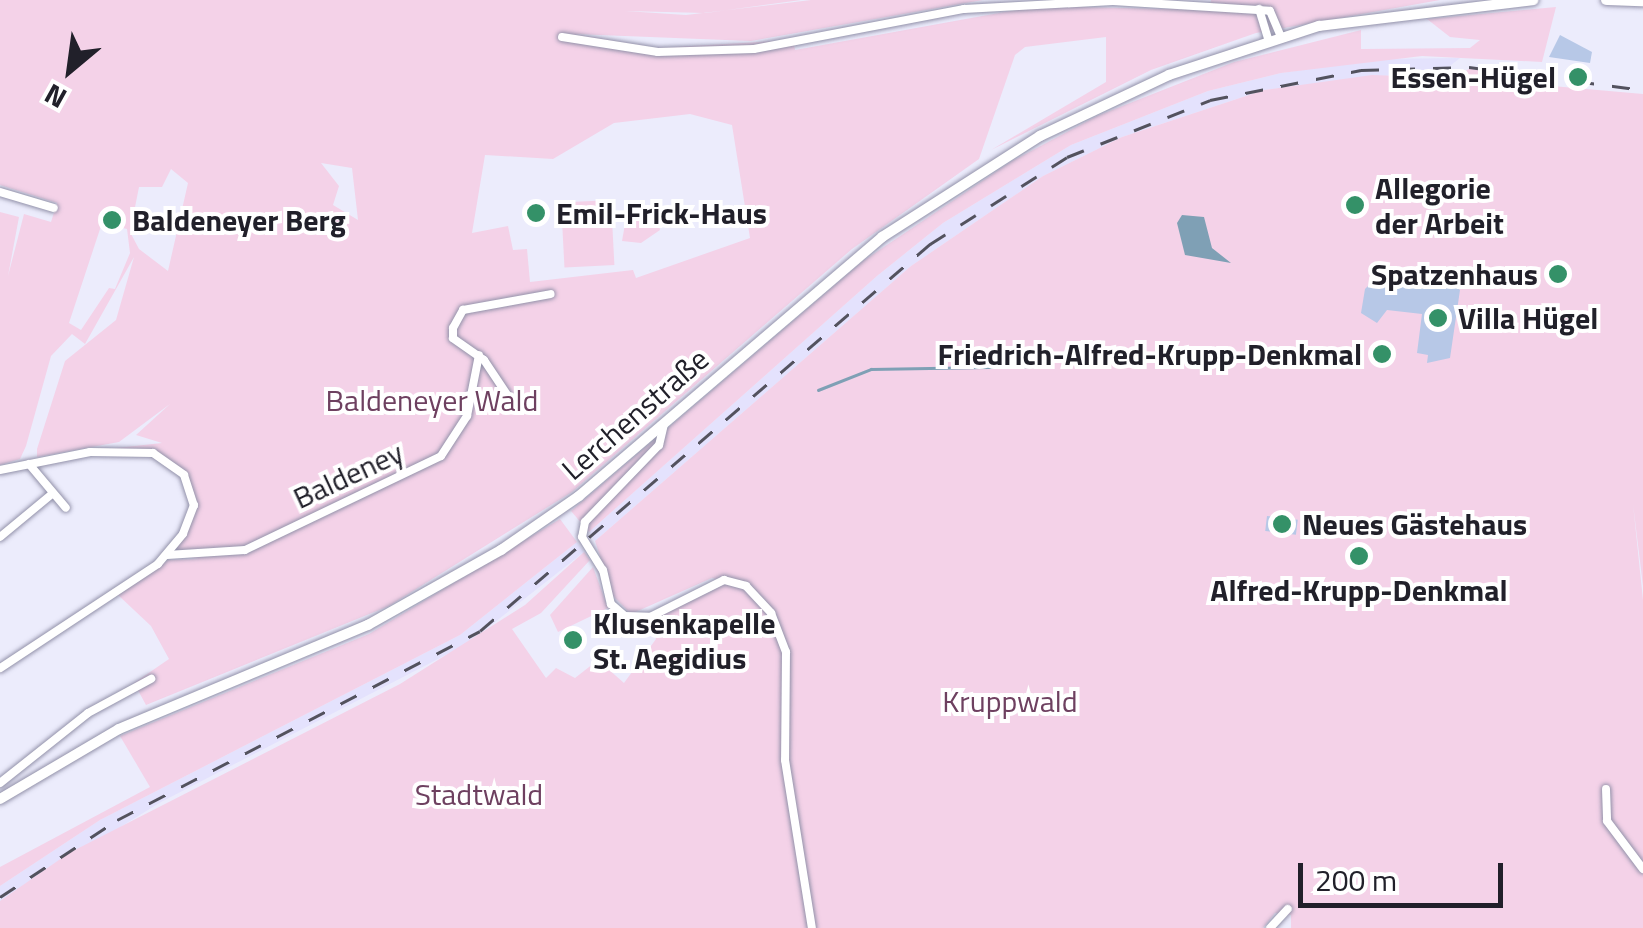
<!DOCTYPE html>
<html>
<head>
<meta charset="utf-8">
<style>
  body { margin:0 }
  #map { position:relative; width:1643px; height:928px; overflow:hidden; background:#ececfc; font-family:"Titillium Web",sans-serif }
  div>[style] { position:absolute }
  .built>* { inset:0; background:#e4e2fd }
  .green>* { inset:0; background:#f4d2e8; transform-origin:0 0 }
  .water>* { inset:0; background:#7fa0b5 }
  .stream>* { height:2.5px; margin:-1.25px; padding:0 1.25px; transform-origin:1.25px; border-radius:1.25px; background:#7fa0b5 }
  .building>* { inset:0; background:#b7c8e7; transform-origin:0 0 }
  .roads { filter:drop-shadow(0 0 2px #9291a9) drop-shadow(0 0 2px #9291a9) }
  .street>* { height:8px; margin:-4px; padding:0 4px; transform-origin:4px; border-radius:4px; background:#fff }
  .secondary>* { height:10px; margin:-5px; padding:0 5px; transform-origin:5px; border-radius:5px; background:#fff }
  .rail>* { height:2.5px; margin-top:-1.25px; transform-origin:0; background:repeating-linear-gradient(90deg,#53525e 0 18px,transparent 0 36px) }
  .dots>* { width:28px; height:28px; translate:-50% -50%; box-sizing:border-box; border:5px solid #fff; border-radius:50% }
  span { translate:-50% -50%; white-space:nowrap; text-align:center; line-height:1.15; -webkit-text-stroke:8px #fff; paint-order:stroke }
  .poi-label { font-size:30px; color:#21202a; font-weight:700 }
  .right { translate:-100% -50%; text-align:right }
  .left { translate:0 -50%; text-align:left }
  .park-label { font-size:30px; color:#6e4060 }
  .street-label { font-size:30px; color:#21202a }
  .north { position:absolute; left:20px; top:20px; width:100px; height:100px; -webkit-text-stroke:8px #fff; paint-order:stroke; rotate:209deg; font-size:28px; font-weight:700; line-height:40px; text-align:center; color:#21202a }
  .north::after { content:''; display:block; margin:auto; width:35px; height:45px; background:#21202a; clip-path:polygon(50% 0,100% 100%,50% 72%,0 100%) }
  .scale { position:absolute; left:1298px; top:863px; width:205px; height:45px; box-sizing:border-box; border:5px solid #21202a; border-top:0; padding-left:12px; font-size:30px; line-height:35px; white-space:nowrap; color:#21202a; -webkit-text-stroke:8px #fff; paint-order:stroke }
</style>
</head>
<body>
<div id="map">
  <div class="built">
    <i style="clip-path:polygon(1460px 58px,1446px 69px,1264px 90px,1122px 137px,1043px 176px,911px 266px,595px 541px,589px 532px,877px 276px,943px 223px,1071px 145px,1208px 91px,1281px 73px,1375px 59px)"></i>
    <i style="clip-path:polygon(577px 542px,584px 552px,467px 644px,161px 802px,0 901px,0 886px,100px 820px,460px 635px)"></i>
  </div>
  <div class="green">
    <i style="clip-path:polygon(evenodd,0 0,801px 0,706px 13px,625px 11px,686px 15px,811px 0,983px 0,751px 41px,574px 34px,657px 48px,793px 40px,795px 50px,1037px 6px,1210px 10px,1211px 0,1440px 0,1256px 33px,1151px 70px,991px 150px,1106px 82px,1106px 37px,1025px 47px,1015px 55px,979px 159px,852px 249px,572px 492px,389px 606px,146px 705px,134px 683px,169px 659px,151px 626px,117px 594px,168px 560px,199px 559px,169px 555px,193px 519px,186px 476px,155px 452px,98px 450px,162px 443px,136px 435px,170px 404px,119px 442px,37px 457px,37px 449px,65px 361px,116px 320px,134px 257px,85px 344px,72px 334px,51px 356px,26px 446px,20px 459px,0 465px,0 212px,19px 217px,8px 276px,24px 214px,51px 222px,57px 203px,0 185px,0 0,690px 114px,732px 125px,750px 238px,636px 278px,633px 270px,530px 282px,527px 249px,513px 250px,508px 226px,472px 233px,485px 155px,553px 159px,614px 123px,690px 114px,0 0,321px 163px,352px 168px,358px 220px,333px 205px,339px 186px,321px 163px,0 0,171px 169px,188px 183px,168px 271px,139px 249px,130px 232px,139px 187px,162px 187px,171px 169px,0 0,102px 223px,127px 229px,130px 253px,115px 289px,109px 288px,81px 330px,69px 323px,102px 223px)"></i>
    <i style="clip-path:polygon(1556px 7px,1542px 62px,1422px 56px,1281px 73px,1208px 91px,1071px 145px,943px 223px,877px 276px,589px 532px,571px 511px,863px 261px,1012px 161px,1097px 116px,1234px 62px,1361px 30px,1361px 49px,1470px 48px,1480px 40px,1450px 37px,1427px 19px)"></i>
    <i style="clip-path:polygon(1469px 69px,1497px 71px,1496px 81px,1643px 94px,1643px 586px,1633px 504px,1643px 600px,1643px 928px,1291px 928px,1291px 915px,1275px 913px,1263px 928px,0 928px,0 901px,69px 853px,400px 684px,525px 605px,584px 552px,590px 560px,541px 613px,512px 629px,546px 678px,556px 668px,575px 678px,598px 660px,624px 683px,656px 639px,649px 621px,728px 582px,749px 591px,770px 616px,784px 653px,786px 760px,788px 650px,765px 600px,753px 589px,712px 578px,631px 614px,613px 596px,595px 541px,911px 266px,1043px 176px,1122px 137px,1264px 90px,1372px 75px,1454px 78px)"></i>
    <i style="left:611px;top:200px;width:65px;height:50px;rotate:87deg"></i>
    <i style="clip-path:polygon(655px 207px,660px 230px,641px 243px,622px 241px,627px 213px)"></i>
    <i style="clip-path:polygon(560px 519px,577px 542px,460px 635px,100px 820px,0 886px,0 867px,150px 787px,120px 736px,369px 634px)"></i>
    <i style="clip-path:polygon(593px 567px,608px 608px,558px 632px,550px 615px)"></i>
  </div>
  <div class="water">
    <i style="clip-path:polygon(1182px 215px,1204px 217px,1212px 248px,1231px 263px,1185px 255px,1177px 223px)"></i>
  </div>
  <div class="stream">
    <i style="left:818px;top:390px;width:57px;rotate:-21.6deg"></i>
    <i style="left:871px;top:369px;width:169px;rotate:-1deg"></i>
  </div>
  <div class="building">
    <i style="clip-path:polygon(1560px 35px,1592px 52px,1590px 63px,1549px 57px)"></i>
    <i style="clip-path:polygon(1381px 273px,1427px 287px,1445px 278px,1460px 290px,1450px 358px,1427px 363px,1428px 355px,1417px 353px,1422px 314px,1387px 310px,1377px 323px,1361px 313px,1365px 289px)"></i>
    <i style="left:1267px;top:516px;width:31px;height:15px;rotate:7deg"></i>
  </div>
  <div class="roads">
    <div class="street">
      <i style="left:1259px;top:9px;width:34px;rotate:73deg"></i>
      <i style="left:562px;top:37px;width:97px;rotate:8.9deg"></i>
      <i style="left:658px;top:52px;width:96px;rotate:-1.8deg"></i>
      <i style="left:754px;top:49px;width:214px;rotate:-10.8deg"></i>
      <i style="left:964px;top:9px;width:149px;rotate:-3.1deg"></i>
      <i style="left:1113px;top:1px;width:157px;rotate:3.6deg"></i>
      <i style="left:1270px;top:11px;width:28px;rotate:67deg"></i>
      <i style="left:0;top:192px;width:56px;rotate:16.5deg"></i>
      <i style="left:510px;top:399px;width:47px;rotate:-123.7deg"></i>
      <i style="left:484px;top:360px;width:38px;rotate:-145deg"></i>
      <i style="left:453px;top:338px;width:10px;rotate:-90deg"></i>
      <i style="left:453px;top:328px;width:21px;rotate:-61deg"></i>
      <i style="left:463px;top:310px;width:89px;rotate:-10.3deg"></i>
      <i style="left:664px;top:424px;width:22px;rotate:103deg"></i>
      <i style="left:659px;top:445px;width:107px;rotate:133.9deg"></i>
      <i style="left:585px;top:522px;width:15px;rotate:101deg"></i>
      <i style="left:582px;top:537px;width:39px;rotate:58deg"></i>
      <i style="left:603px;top:570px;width:35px;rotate:77deg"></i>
      <i style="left:611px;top:604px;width:18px;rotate:41deg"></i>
      <i style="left:625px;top:616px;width:25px;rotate:2deg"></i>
      <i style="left:650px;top:617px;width:83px;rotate:-26.6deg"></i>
      <i style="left:724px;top:580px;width:23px;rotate:15deg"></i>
      <i style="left:746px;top:586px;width:37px;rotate:47deg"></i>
      <i style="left:771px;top:613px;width:42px;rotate:69deg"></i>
      <i style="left:786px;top:652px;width:108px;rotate:90.5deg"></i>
      <i style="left:785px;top:760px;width:170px;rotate:80.9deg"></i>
      <i style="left:29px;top:464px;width:57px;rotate:49.9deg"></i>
      <i style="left:0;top:470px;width:92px;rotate:-11.3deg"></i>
      <i style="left:90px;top:452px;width:63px;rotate:0.9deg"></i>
      <i style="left:153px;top:453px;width:38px;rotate:35deg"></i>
      <i style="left:184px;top:475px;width:32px;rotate:72deg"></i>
      <i style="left:194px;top:505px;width:31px;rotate:111deg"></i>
      <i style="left:183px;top:534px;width:39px;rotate:130deg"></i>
      <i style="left:158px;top:564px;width:189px;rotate:146.6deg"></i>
      <i style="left:0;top:537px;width:67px;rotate:-39.6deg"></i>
      <i style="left:167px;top:555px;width:78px;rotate:-3.7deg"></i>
      <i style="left:245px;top:550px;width:217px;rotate:-25.6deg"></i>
      <i style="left:441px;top:456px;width:48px;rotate:-57deg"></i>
      <i style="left:467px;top:416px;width:62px;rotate:-78.9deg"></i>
      <i style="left:0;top:783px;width:112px;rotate:-38.5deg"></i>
      <i style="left:88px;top:713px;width:72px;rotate:-28.4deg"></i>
      <i style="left:1606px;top:789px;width:32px;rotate:88deg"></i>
      <i style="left:1607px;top:821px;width:60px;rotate:53.1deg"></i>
      <i style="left:1270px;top:928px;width:26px;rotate:-47deg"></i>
    </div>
    <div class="secondary">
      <i style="left:1606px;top:0;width:37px;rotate:2deg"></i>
      <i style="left:0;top:799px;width:138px;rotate:-30.5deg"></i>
      <i style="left:119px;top:729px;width:270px;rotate:-22.7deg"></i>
      <i style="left:368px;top:625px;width:153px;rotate:-29.4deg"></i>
      <i style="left:501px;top:550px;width:95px;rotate:-34.7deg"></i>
      <i style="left:579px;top:496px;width:399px;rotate:-40.5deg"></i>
      <i style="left:882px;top:237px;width:188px;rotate:-32.6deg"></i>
      <i style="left:1040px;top:136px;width:143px;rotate:-25.3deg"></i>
      <i style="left:1169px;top:75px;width:158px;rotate:-18.1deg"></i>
      <i style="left:1319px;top:26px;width:216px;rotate:-6.9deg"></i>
    </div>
  </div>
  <div class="rail">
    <i style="left:0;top:897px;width:140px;rotate:-33.3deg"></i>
    <i style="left:117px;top:820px;width:409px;rotate:-27.5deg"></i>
    <i style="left:480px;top:631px;width:594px;rotate:-40.7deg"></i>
    <i style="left:930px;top:244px;width:162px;rotate:-32.4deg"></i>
    <i style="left:1067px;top:157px;width:154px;rotate:-21.7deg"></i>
    <i style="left:1210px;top:100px;width:154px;rotate:-11.2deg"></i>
    <i style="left:1361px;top:70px;width:108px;rotate:-1.6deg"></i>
    <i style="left:1469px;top:67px;width:176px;rotate:7.5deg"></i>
  </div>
  <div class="dots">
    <i style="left:1578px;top:77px;background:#349168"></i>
    <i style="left:1355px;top:205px;background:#349168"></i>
    <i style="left:536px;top:213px;background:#349168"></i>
    <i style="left:112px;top:220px;background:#349168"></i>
    <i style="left:1558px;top:274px;background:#349168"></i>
    <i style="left:1438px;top:318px;background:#349168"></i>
    <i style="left:1382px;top:354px;background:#349168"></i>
    <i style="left:1282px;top:524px;background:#349168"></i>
    <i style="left:1359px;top:556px;background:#349168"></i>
    <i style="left:573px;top:640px;background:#349168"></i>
  </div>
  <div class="poi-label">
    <span class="right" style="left:1556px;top:77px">Essen-Hügel</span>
    <span class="left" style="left:1375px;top:205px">Allegorie<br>der Arbeit</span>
    <span class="left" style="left:556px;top:213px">Emil-Frick-Haus</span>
    <span class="left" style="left:132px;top:220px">Baldeneyer Berg</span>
    <span class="right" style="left:1538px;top:274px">Spatzenhaus</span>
    <span class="left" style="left:1458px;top:318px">Villa Hügel</span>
    <span class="right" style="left:1362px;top:354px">Friedrich-Alfred-Krupp-Denkmal</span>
    <span class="left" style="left:1302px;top:524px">Neues Gästehaus</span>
    <span style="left:1359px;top:590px">Alfred-Krupp-Denkmal</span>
    <span class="left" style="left:593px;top:640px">Klusenkapelle<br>St. Aegidius</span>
  </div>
  <div class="park-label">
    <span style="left:432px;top:400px">Baldeneyer Wald</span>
    <span style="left:1010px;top:701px">Kruppwald</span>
    <span style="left:479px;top:794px">Stadtwald</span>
  </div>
  <div class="street-label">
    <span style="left:635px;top:414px;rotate:-41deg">Lerchenstraße</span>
    <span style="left:348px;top:475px;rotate:-25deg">Baldeney</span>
  </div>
  <div class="north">N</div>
  <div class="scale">200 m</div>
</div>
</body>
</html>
